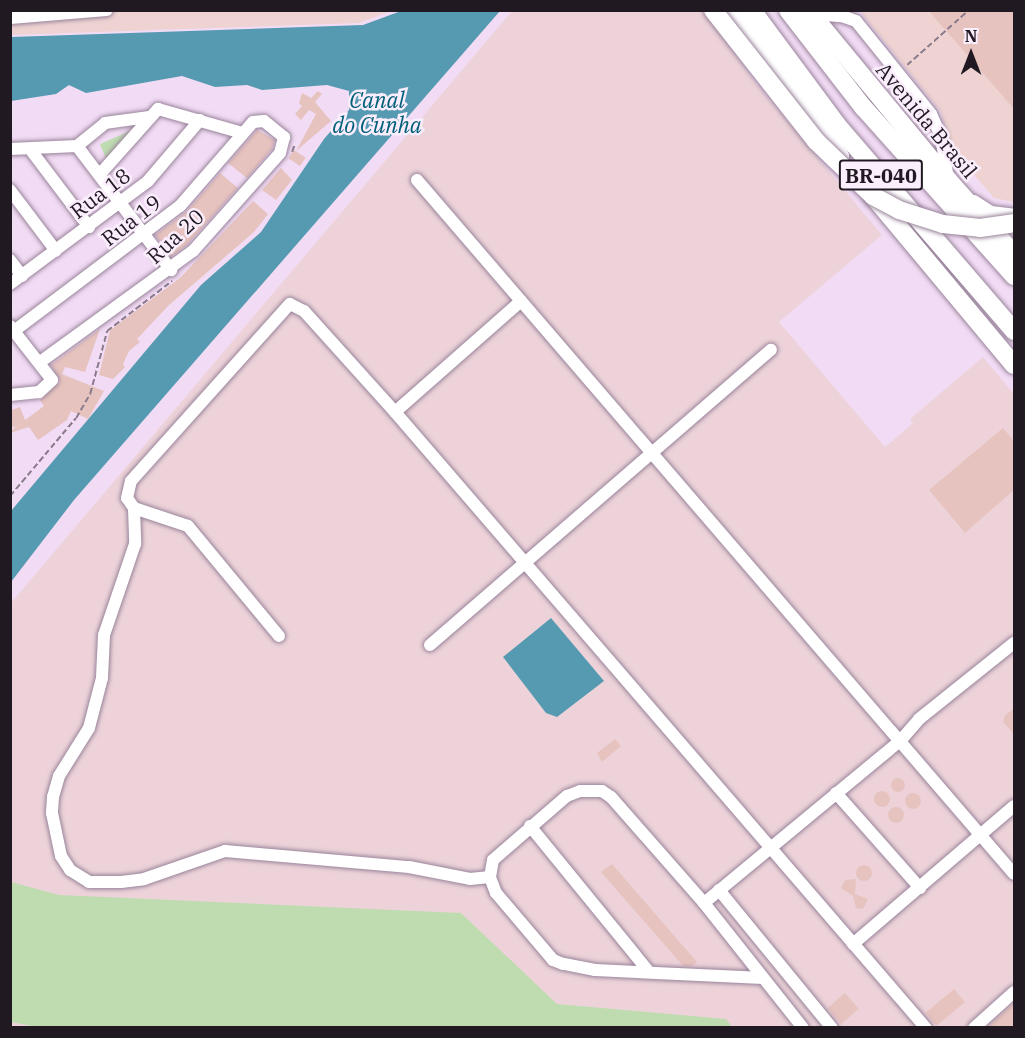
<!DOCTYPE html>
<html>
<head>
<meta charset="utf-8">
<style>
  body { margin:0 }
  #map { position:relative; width:1025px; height:1038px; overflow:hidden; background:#f2dcf5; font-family:"IBM Plex Serif",serif }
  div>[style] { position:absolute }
  .commercial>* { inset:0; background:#eed3d2 }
  .industrial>* { inset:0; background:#edd3d9 }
  .green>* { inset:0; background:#bedcb0 }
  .water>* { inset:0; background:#569ab2 }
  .building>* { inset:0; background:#e7c3bf; transform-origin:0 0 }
  .round { border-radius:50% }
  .path>* { height:1.5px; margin-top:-0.75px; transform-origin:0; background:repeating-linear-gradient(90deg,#8a7b8c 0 6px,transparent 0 9px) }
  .roads { filter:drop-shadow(0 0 2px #99849b) drop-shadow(0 0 2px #99849b) }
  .minor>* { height:12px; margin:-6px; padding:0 6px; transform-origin:6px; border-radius:6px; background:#fff }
  .highway>* { height:18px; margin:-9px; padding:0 9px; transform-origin:9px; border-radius:9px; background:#fff }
  .bridges { filter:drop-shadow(0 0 2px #99849b) drop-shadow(0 0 2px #99849b) }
  .highway-bridge>* { height:18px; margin:-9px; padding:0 9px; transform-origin:9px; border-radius:9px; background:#fff }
  span { translate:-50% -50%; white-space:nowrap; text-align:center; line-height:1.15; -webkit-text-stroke:5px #faedfc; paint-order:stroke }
  .shield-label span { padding:2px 4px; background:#faedfc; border:2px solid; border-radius:4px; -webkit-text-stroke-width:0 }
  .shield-label { font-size:20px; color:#211922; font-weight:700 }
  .street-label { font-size:21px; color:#211922 }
  .water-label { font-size:22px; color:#00607a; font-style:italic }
  .frame { position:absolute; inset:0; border:12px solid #211922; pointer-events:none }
  .north { position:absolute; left:941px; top:24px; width:60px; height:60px; -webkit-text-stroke:4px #faedfc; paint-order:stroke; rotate:0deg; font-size:16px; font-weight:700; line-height:24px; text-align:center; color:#211922 }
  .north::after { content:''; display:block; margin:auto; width:21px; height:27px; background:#211922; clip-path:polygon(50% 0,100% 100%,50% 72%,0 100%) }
</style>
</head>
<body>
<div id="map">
  <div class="commercial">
    <i style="clip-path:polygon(859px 10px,1014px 11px,1014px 202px,994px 198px,950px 147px,941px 112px)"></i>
    <i style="clip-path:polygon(10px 11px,391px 11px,359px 23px,11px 35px)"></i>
  </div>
  <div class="industrial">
    <i style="clip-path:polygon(512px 11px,705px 11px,753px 80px,882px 235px,779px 322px,885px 447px,913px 423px,910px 419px,983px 357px,1014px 394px,1014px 1027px,11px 1028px,11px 603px)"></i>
  </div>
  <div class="green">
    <i style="clip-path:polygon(132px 130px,106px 159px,100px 144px)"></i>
    <i style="clip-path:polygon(11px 882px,59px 895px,461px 913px,557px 1004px,726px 1019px,732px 1027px,42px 1028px,11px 1022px)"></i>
  </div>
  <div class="water">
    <i style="clip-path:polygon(401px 11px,500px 11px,74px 500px,11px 582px,11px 511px,201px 285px,261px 232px,324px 139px,349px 110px,349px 91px,327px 85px,262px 90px,247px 85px,215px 87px,182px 76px,86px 93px,69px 85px,56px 94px,11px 101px,11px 37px,363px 25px)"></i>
    <i style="clip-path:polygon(551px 618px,604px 681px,557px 717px,546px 713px,503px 657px)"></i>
  </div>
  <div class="building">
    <i style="clip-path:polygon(928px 10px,1014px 10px,1014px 109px)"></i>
    <i style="clip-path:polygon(318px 91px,322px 94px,315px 102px,331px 121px,296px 151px,316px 114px,309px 110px,301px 120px,295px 114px,302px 106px,299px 103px,302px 93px,311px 98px)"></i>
    <i style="clip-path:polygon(257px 130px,275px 140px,272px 149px,247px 178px,228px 163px)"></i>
    <i style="left:294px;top:150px;width:14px;height:10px;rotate:34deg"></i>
    <i style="clip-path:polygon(281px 168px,292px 180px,276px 200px,262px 190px)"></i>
    <i style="clip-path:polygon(220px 173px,238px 188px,187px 245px,171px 257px,155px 235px,186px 212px)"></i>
    <i style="clip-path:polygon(253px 201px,268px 214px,254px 232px,168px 306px,137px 339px,140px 342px,129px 351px,123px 364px,125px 367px,113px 379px,99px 375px,110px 330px,180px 278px)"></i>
    <i style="clip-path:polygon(100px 329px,85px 372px,65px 367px,62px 374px,104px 391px,88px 419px,71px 411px,67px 420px,38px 440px,29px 427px,10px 433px,16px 426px,11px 428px,11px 410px,20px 407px,25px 420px,44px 406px,40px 400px,60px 382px,51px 365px)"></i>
    <i style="clip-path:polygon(1003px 428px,1014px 441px,1014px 490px,965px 533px,929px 490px)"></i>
    <i style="clip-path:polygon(1014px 709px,1014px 734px,1003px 722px,1005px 715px)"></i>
    <i style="clip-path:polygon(615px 739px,621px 746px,602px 762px,597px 753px)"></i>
    <i class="round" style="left:891px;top:778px;width:14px;height:14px"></i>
    <i class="round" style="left:874px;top:791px;width:16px;height:16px"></i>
    <i class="round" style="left:905px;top:793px;width:16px;height:16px"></i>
    <i class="round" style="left:888px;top:807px;width:16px;height:16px"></i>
    <i style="clip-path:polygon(612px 864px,697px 962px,692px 966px,683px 966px,601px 872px)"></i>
    <i class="round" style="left:856px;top:865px;width:16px;height:16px"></i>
    <i style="clip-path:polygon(856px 879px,855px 894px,868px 899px,863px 909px,856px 908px,853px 896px,841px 888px,845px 880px)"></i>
    <i style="left:954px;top:989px;width:17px;height:37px;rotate:50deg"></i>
    <i style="left:845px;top:993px;width:21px;height:23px;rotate:49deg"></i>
    <i style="clip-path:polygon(1014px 1003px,1014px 1028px,987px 1028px)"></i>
  </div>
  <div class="path">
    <i style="left:907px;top:65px;width:83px;rotate:-41.6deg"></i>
    <i style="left:292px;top:152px;width:9px;rotate:-72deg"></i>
    <i style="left:10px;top:496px;width:102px;rotate:-49.8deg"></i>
    <i style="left:76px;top:418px;width:28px;rotate:-60deg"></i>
    <i style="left:90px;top:394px;width:65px;rotate:-74.9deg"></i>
    <i style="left:107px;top:331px;width:82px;rotate:-37.6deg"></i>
  </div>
  <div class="roads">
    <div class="minor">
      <i style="left:811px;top:14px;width:31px;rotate:4deg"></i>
      <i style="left:842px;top:16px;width:15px;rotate:20deg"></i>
      <i style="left:856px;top:21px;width:119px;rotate:51.1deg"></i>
      <i style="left:931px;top:114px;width:24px;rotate:66deg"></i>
      <i style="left:941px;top:136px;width:44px;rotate:80.8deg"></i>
      <i style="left:10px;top:18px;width:97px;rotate:-4.7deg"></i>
      <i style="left:77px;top:146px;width:36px;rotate:-39deg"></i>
      <i style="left:105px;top:123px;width:43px;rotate:-7.9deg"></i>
      <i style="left:10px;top:149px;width:67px;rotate:-2.6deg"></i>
      <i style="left:77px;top:146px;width:156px;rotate:52.8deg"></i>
      <i style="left:30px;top:149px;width:98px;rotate:52.9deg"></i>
      <i style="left:101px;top:173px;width:86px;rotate:-48.3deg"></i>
      <i style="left:158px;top:109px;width:87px;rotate:15.9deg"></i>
      <i style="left:417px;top:180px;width:915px;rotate:49.3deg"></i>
      <i style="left:10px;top:190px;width:76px;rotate:53deg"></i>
      <i style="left:974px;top:201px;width:20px;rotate:33deg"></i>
      <i style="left:991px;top:212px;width:23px;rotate:7deg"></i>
      <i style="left:10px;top:260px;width:20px;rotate:53deg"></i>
      <i style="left:10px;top:284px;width:172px;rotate:-36.7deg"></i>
      <i style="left:148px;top:181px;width:80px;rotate:-49.6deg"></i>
      <i style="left:10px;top:326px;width:68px;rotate:52.1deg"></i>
      <i style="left:52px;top:380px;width:18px;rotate:137deg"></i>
      <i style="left:39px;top:392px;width:29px;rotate:174deg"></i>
      <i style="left:14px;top:331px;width:208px;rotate:-37deg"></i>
      <i style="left:180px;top:206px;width:111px;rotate:-49deg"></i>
      <i style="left:253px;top:122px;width:11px;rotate:-5deg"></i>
      <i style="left:264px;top:121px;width:26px;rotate:39deg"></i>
      <i style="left:284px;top:137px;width:16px;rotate:104deg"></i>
      <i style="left:280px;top:153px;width:131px;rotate:131.6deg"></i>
      <i style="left:193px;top:251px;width:190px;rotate:144deg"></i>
      <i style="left:395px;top:412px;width:168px;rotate:-41.4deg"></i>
      <i style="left:134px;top:508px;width:36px;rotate:88deg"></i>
      <i style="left:135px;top:544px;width:96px;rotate:108.8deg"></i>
      <i style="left:104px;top:635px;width:43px;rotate:92.7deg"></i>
      <i style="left:102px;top:678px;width:52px;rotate:104.6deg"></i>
      <i style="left:89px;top:728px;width:57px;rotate:122deg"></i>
      <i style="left:59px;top:776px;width:22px;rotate:106deg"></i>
      <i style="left:53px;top:797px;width:16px;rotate:94deg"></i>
      <i style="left:52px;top:813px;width:44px;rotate:78.2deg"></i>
      <i style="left:61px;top:856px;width:17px;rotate:57deg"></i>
      <i style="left:70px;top:870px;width:22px;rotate:32deg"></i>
      <i style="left:89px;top:882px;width:32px"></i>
      <i style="left:121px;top:882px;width:23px;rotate:-7deg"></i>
      <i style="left:144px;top:879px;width:86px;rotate:-19.1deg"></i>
      <i style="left:225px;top:851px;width:185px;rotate:5deg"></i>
      <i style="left:409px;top:867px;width:62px;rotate:11.1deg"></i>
      <i style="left:470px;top:879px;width:20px;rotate:-6deg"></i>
      <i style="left:279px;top:636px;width:143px;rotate:-129.6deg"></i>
      <i style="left:188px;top:526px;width:57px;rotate:-161.6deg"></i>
      <i style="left:134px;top:508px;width:12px;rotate:-125deg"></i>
      <i style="left:127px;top:498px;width:17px;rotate:-77deg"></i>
      <i style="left:131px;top:481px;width:238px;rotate:-48.1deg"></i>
      <i style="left:290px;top:304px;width:16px;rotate:27deg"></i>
      <i style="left:304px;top:311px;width:136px;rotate:48deg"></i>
      <i style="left:395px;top:412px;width:813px;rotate:49.24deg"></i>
      <i style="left:430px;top:645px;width:451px;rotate:-40.9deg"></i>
      <i style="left:836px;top:793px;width:127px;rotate:48.5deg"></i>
      <i style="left:530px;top:826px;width:188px;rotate:50.8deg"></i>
      <i style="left:719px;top:890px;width:178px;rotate:50.7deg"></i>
      <i style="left:704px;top:903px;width:256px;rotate:-39.6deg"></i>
      <i style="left:901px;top:740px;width:28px;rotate:-49deg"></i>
      <i style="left:919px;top:719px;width:122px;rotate:-38.7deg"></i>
      <i style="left:853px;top:944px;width:212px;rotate:-40.6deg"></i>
      <i style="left:763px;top:978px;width:168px;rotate:-177.3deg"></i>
      <i style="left:595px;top:970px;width:33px;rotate:-169deg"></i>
      <i style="left:563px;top:964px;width:11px;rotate:-158deg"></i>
      <i style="left:553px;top:960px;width:88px;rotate:-130.4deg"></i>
      <i style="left:496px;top:893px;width:17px;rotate:-111deg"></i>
      <i style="left:490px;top:877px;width:17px;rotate:-80deg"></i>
      <i style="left:493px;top:860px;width:98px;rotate:-40.9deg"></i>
      <i style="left:567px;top:796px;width:14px;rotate:-21deg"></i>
      <i style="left:580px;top:791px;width:22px"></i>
      <i style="left:602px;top:791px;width:11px;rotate:34deg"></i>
      <i style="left:611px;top:797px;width:141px;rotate:48.7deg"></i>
      <i style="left:704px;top:903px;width:159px;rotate:51.6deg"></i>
      <i style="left:974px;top:1028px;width:54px;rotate:-42deg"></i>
    </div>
    <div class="highway">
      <i style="left:732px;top:10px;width:182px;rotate:53.5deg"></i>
      <i style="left:752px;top:10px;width:143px;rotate:53.5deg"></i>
      <i style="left:837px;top:125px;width:272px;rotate:49.3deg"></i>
      <i style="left:788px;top:10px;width:123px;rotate:52.3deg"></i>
      <i style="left:863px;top:107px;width:227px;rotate:48.2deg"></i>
      <i style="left:808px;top:10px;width:222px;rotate:50.5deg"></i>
      <i style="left:949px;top:181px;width:98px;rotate:48.3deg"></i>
      <i style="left:873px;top:196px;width:220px;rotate:50.2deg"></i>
    </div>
  </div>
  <div class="bridges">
    <div class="highway-bridge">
      <i style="left:713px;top:10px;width:167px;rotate:51.8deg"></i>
      <i style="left:816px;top:141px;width:79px;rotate:44deg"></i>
      <i style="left:873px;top:196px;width:30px;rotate:28deg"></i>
      <i style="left:899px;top:210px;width:46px;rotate:17.7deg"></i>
      <i style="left:943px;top:224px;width:37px;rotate:6deg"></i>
      <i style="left:980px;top:228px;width:34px;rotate:-8deg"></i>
    </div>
  </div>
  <div class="shield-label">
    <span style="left:881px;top:175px">BR-040</span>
  </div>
  <div class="street-label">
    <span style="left:927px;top:120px;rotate:50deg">Avenida Brasil</span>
    <span style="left:100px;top:193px;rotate:-37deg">Rua 18</span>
    <span style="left:131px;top:220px;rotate:-38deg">Rua 19</span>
    <span style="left:175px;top:236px;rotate:-43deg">Rua 20</span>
  </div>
  <div class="water-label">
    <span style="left:377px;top:112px">Canal<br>do Cunha</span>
  </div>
  <div class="frame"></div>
  <div class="north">N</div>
</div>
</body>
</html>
